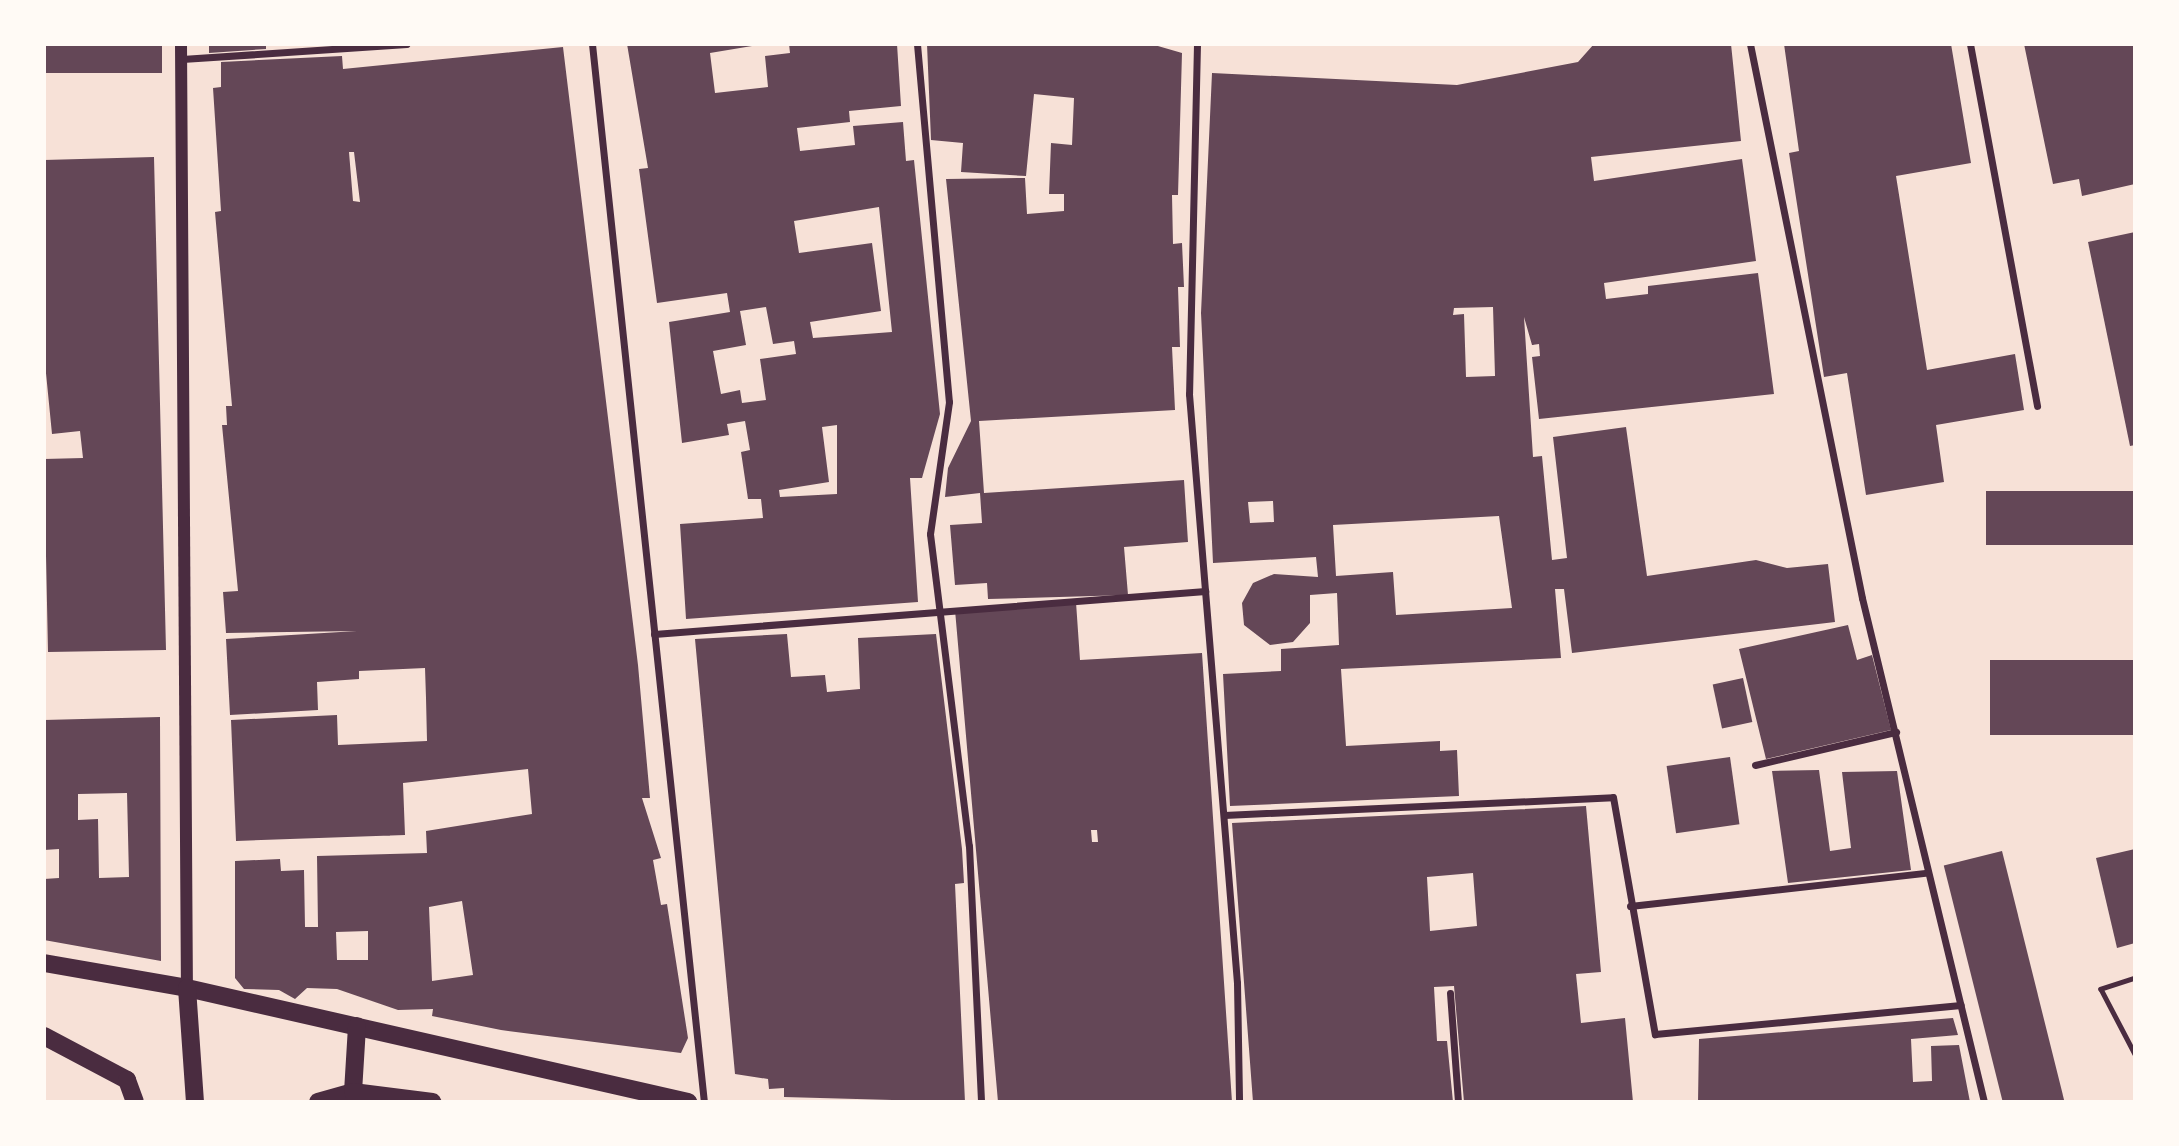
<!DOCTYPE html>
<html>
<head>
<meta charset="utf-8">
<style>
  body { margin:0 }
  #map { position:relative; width:2179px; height:1146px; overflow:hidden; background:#f7e1d7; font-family:Barlow,sans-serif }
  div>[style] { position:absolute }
  .building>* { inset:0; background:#644757; transform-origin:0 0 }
  .path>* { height:4.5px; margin:-2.25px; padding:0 2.25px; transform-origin:2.25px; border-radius:2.25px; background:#4a2c40 }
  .minor>* { height:7px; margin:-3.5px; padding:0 3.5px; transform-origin:3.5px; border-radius:3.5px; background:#4a2c40 }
  .tertiary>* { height:12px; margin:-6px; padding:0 6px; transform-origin:6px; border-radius:6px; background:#4a2c40 }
  .primary>* { height:18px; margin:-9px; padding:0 9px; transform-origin:9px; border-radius:9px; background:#4a2c40 }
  span { translate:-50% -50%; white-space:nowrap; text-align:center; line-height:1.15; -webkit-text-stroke:7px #fffaf5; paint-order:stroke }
  .frame { position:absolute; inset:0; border:46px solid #fffaf5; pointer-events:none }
</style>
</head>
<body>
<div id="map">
  <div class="building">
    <i style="left:44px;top:44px;width:118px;height:29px"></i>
    <i style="clip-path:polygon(209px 44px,266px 44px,266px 49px,209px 53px)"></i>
    <i style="clip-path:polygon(evenodd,627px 44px,764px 44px,710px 53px,715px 93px,768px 87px,765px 56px,790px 53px,789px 44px,897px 44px,901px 106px,849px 111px,850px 122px,797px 128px,800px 151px,855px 145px,853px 126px,903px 122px,906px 161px,914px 160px,940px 414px,922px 478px,910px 478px,918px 602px,686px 619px,680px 524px,763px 518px,761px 499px,748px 499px,741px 452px,750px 450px,745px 421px,727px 424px,729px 435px,682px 443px,669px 322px,730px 312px,727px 293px,657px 303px,639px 169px,648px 168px,627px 44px,879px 207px,892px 332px,813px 338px,810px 322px,881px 311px,872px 243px,799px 253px,794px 221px,879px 207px,627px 44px,766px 307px,773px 344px,794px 341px,796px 354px,760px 359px,766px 400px,742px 403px,740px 390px,721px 394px,713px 351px,746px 345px,740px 311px,766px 307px,627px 44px,837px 425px,837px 494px,780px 497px,779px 490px,829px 482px,822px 427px,837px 425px)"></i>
    <i style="clip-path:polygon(927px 44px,1151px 44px,1182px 53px,1178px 195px,1172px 195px,1173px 244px,1182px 243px,1184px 287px,1178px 287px,1180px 347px,1172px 347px,1175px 410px,979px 421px,984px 493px,1184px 480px,1188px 542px,1124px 547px,1128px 595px,988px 599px,987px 583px,955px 585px,950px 525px,982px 523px,980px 493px,945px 497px,948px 468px,971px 421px,946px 179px,1025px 178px,1027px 214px,1064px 211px,1064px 194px,1049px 194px,1051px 143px,1072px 145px,1074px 98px,1034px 94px,1026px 176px,961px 172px,963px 143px,931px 140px)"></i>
    <i style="clip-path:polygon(evenodd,1594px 44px,1731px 44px,1741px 141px,1591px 157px,1594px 181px,1742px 159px,1756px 261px,1604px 283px,1606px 299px,1648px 294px,1648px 286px,1758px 273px,1774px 394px,1539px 419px,1532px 357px,1540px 356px,1539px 344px,1532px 345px,1524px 317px,1533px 457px,1542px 456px,1552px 560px,1567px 558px,1553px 437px,1626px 427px,1647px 576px,1756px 560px,1787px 568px,1828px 564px,1835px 622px,1572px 653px,1564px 589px,1555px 589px,1561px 658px,1341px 669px,1346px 746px,1440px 741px,1440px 751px,1457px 750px,1459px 796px,1230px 806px,1223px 674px,1281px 671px,1281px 649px,1339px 645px,1337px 593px,1310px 595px,1310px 623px,1293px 642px,1270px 645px,1244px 625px,1242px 603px,1253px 583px,1274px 574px,1318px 577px,1316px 557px,1213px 563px,1201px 313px,1212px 73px,1457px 85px,1578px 62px,1594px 44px,1493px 307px,1495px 376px,1466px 377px,1464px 314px,1453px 315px,1454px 308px,1493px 307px,1594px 44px,1273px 501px,1274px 522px,1250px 523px,1248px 502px,1273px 501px,1594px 44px,1499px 516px,1512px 608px,1396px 615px,1393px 572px,1336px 576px,1333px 525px,1499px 516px)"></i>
    <i style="clip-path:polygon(1784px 44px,1951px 44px,1971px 163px,1896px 176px,1927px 370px,2015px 354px,2024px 410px,1936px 425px,1944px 482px,1866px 495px,1847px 373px,1824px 377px,1789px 153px,1799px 151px)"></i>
    <i style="clip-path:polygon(2024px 44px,2135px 44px,2135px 184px,2082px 196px,2079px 179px,2053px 184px)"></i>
    <i style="clip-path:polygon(evenodd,563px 47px,638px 665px,650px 798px,642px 798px,661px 858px,653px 860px,661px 905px,667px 904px,688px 1038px,681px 1053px,501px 1030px,432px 1016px,433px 1009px,398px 1010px,337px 989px,307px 988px,295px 999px,279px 990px,244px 989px,235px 978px,235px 861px,280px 859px,281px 871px,304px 870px,305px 927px,318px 927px,317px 856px,427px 853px,426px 831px,532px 814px,528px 769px,403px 783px,405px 835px,236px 841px,231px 720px,337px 715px,338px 745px,427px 741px,426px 698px,425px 668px,359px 671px,359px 679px,317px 682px,318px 710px,230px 715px,226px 639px,357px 631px,226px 633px,223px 592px,238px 591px,222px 425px,227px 425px,226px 406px,232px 406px,215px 212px,221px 211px,213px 88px,221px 87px,221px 62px,342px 56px,343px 69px,563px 47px,349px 152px,354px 152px,360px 202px,353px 201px,349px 152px,563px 47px,462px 901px,473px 975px,432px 981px,429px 907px,462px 901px,563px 47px,368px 931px,368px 960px,337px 960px,336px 932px,368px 931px)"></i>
    <i style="clip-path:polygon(154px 157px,166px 650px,48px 652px,44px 459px,83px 458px,80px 431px,52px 434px,44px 353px,44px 160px)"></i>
    <i style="clip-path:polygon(2135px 232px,2135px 445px,2130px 446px,2088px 242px)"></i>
    <i style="left:2135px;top:491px;width:54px;height:149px;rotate:90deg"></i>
    <i style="clip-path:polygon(evenodd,1076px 602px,1080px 660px,1202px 653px,1232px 1102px,998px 1102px,955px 610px,1076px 602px,1091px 830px,1097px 830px,1098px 842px,1092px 842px,1091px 830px)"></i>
    <i style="clip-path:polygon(1848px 625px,1857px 660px,1872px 655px,1891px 730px,1766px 759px,1739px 649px)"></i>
    <i style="clip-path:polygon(787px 634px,791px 677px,825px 675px,827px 692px,860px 689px,858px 638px,936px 634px,962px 849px,964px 883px,955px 884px,965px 1102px,784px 1097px,784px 1088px,769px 1089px,768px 1079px,735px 1074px,695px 639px)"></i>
    <i style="left:2135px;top:660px;width:75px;height:145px;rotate:90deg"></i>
    <i style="left:1743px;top:678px;width:45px;height:31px;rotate:78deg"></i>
    <i style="clip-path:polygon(evenodd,160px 717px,161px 961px,44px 940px,44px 879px,59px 878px,59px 849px,44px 850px,44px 720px,160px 717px,127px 793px,129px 877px,99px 878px,98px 819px,78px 820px,78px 794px,127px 793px)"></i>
    <i style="left:1730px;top:757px;width:68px;height:64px;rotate:82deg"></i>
    <i style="clip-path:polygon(1819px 770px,1830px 851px,1851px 848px,1842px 772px,1897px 771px,1911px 870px,1788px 883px,1772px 771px)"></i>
    <i style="clip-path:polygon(evenodd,1586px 806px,1601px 972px,1576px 974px,1581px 1023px,1625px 1018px,1633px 1102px,1464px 1102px,1454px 986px,1434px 987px,1437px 1041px,1447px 1041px,1453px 1102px,1253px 1102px,1232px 823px,1586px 806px,1473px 873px,1477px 926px,1430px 931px,1427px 877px,1473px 873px)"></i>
    <i style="clip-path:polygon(2135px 849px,2135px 943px,2117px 948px,2096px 858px)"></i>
    <i style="left:2002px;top:851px;width:259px;height:60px;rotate:76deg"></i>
    <i style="clip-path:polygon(1953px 1018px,1958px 1035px,1911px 1039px,1913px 1082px,1932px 1081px,1931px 1046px,1959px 1045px,1970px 1102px,1698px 1102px,1699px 1039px)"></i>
  </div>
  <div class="path">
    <i style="left:2135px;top:978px;width:36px;rotate:162deg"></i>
    <i style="left:2101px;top:989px;width:73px;rotate:62.4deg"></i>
  </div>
  <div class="minor">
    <i style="left:592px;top:44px;width:1064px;rotate:83.96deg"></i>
    <i style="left:917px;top:44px;width:359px;rotate:84.9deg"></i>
    <i style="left:949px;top:402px;width:133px;rotate:98.2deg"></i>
    <i style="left:930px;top:534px;width:314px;rotate:82.9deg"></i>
    <i style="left:969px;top:846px;width:256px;rotate:87.3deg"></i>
    <i style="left:1197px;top:44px;width:350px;rotate:91.3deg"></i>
    <i style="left:1189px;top:394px;width:591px;rotate:85.34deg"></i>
    <i style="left:1237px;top:983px;width:119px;rotate:89deg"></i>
    <i style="left:1750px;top:44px;width:565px;rotate:78.57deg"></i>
    <i style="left:1862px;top:598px;width:519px;rotate:76.39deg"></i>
    <i style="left:1970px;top:44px;width:368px;rotate:79.5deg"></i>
    <i style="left:182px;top:59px;width:225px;rotate:-3.8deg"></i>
    <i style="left:654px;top:634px;width:553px;rotate:-4.46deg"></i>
    <i style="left:1755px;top:765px;width:145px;rotate:-13.2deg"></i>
    <i style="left:1224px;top:815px;width:389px;rotate:-2.6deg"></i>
    <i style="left:1613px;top:797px;width:241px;rotate:80deg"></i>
    <i style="left:1655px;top:1034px;width:307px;rotate:-5.4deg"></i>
    <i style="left:1630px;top:906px;width:297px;rotate:-6.4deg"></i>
    <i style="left:1450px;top:993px;width:109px;rotate:85.8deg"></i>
  </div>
  <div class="tertiary">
    <i style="left:181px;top:44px;width:944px;rotate:89.64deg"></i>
  </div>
  <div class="primary">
    <i style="left:44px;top:963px;width:145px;rotate:9.9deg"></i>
    <i style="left:187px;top:988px;width:514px;rotate:12.82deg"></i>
    <i style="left:187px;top:988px;width:114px;rotate:86deg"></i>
    <i style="left:44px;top:1036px;width:94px;rotate:27.9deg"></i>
    <i style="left:127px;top:1080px;width:23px;rotate:70deg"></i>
    <i style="left:353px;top:1092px;width:66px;rotate:-86.5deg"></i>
    <i style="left:318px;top:1102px;width:36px;rotate:-16deg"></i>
    <i style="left:353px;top:1092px;width:80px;rotate:7.2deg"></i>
  </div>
  <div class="frame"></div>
</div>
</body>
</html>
